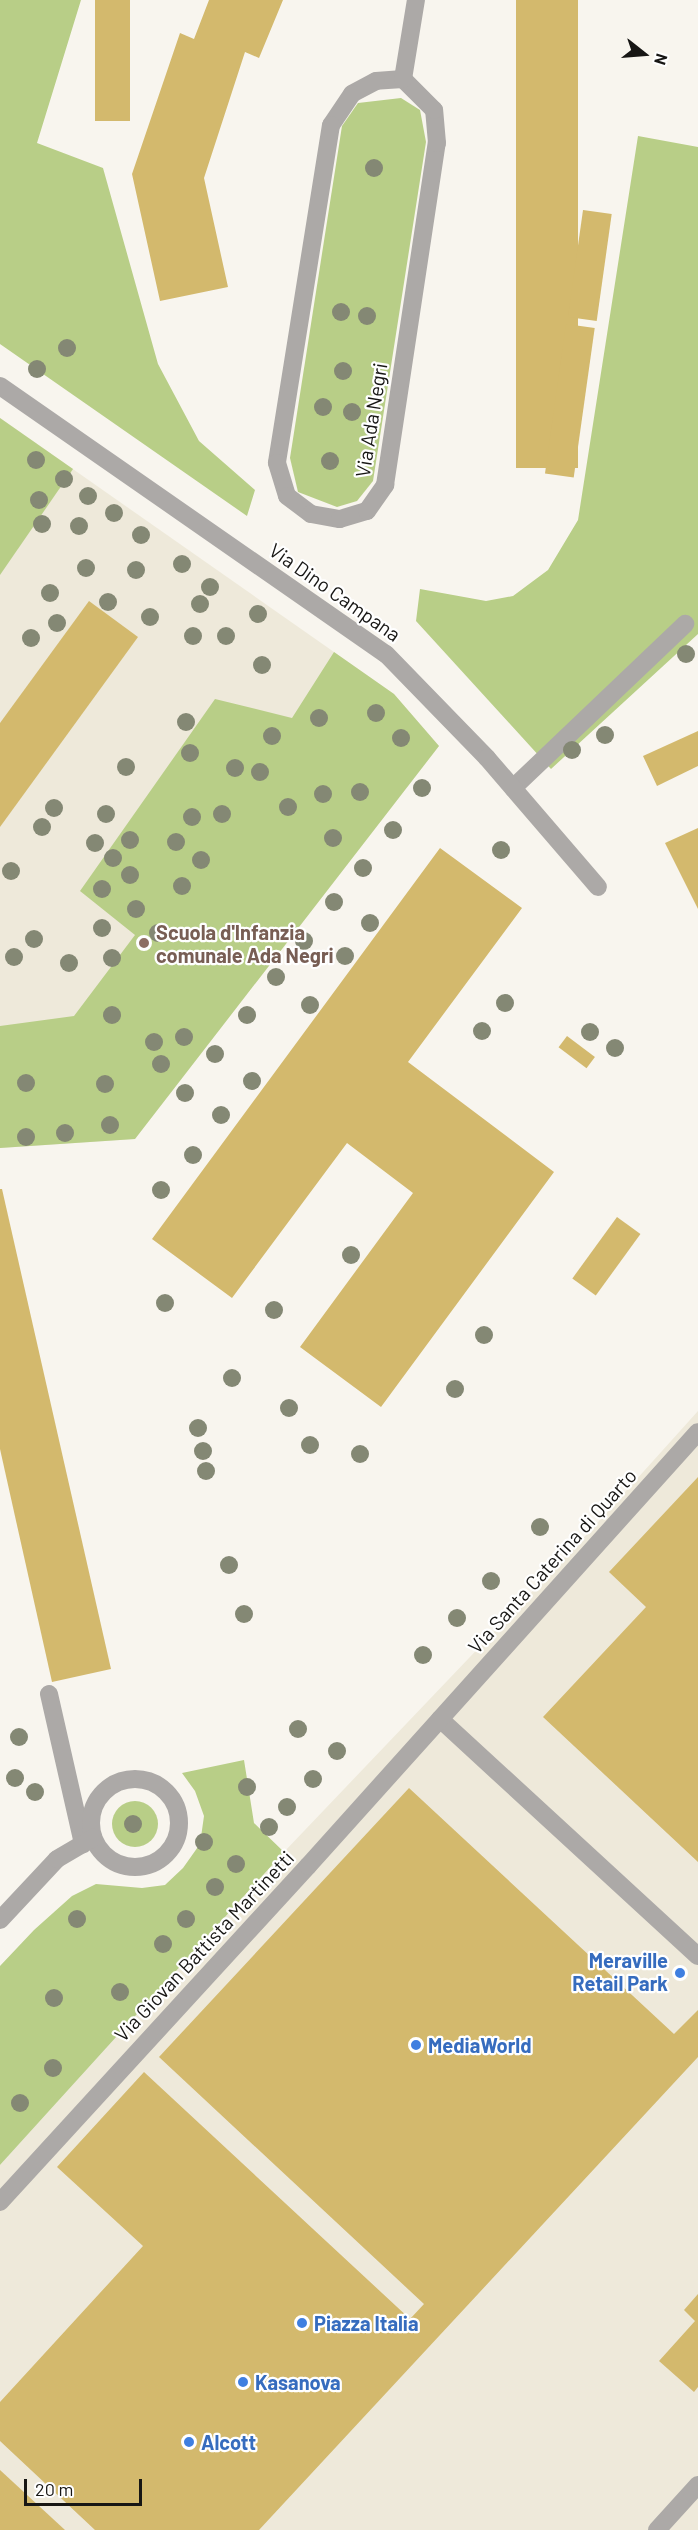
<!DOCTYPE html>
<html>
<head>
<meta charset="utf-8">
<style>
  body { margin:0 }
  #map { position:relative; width:698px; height:2530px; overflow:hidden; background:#f8f5ee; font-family:Barlow,sans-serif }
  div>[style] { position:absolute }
  .built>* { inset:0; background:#eee9da }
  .green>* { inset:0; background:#b8ce87 }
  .round { border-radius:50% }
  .building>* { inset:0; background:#d3b96d; transform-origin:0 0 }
  .lane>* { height:18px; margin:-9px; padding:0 9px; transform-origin:9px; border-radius:9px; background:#aca9a7 }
  .street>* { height:18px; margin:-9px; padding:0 9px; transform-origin:9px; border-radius:9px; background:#aca9a7 }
  .street>.ring { margin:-9px; padding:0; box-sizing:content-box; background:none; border:18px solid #aca9a7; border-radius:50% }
  .trees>* { width:18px; height:18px; margin:-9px; border-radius:50%; background:#848874 }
  .dots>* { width:16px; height:16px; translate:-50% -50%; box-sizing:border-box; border:3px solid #fff; border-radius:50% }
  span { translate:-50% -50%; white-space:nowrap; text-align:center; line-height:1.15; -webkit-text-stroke:4.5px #fff; paint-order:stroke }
  .street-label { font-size:20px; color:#171614 }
  .education-label { font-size:20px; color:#785e54; font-weight:700 }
  .left { translate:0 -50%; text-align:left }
  .shop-label { font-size:20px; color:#366cbe; font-weight:700 }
  .right { translate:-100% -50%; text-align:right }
  .north { position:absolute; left:614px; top:24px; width:60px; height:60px; -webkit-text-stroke:4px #fff; paint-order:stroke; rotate:107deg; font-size:16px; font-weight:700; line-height:24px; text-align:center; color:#171614 }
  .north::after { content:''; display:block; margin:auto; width:21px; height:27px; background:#171614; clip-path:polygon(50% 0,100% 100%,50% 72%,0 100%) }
  .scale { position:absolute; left:24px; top:2479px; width:118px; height:27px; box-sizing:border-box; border:3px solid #171614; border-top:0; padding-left:8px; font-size:18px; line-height:21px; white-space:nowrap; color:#171614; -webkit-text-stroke:4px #fff; paint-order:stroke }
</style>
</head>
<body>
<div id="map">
  <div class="built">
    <i style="clip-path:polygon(0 418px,394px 694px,439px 746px,135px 1139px,0 1148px)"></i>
    <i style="clip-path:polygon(698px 1411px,698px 2530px,0 2530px,0 2165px,284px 1852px,590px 1531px)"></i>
  </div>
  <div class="green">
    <i style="clip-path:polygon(0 0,81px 0,37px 143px,103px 168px,158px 364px,199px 441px,255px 490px,247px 516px,0 344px)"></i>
    <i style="clip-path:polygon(401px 98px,420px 110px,426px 142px,373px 481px,357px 501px,337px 507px,298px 492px,290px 458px,342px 126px,358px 103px)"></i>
    <i style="clip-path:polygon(638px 136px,698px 147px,698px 634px,551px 769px,416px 621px,420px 589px,486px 601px,513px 596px,548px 570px,578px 520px)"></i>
    <i style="clip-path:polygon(0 418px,73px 469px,0 575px)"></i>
    <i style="clip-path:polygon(334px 652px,394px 694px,439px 746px,135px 1139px,0 1148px,0 1026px,74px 1016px,135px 935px,80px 891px,215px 699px,292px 718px)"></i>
    <i style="clip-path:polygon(244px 1760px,254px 1823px,284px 1852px,0 2165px,0 1966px,34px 1930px,72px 1896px,96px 1884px,142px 1888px,165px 1885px,183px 1868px,200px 1844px,204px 1816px,195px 1791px,182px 1773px)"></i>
    <i class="round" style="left:112px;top:1801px;width:46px;height:46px"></i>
  </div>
  <div class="building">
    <i style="left:95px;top:0;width:35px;height:121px"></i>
    <i style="clip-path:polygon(209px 0,283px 0,259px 58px,245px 52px,204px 178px,228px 287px,160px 301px,132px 174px,180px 33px,194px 39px)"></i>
    <i style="left:516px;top:0;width:62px;height:468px"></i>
    <i style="left:583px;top:210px;width:29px;height:108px;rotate:8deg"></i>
    <i style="left:566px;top:324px;width:29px;height:151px;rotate:8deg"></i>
    <i style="clip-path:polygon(89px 601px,138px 637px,0 827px,0 723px)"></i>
    <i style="clip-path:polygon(698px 731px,698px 766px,657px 786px,643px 756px)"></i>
    <i style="clip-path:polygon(698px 828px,698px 909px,665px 843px)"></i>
    <i style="clip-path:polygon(440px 848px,522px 908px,408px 1062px,554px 1172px,381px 1407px,300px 1347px,413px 1193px,347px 1143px,232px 1298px,152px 1239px)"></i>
    <i style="left:567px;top:1036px;width:35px;height:14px;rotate:37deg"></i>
    <i style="clip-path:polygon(0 1189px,2px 1189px,111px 1669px,52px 1682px,0 1449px)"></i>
    <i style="left:617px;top:1217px;width:29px;height:76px;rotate:36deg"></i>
    <i style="clip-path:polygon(698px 1477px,698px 1862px,543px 1717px,646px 1607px,609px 1572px)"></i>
    <i style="clip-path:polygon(409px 1788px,674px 2034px,698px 2010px,698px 2057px,259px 2530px,95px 2530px,0 2441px,0 2402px,143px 2246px,57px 2167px,144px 2072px,410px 2319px,424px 2304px,159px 2057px)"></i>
    <i style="clip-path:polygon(698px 2294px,698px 2387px,694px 2392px,659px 2361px,695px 2321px,684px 2310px)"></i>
    <i style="clip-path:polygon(0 2470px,65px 2530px,0 2530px)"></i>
  </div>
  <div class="lane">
    <i style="left:513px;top:788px;width:238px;rotate:-43.6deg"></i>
    <i style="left:49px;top:1694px;width:154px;rotate:77.2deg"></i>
    <i style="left:440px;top:1719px;width:350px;rotate:42.6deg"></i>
    <i style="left:0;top:2202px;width:456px;rotate:-47.5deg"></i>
    <i style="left:308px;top:1866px;width:583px;rotate:-48.06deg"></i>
    <i style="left:657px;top:2530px;width:61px;rotate:-47.7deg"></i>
  </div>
  <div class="street">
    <i style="left:403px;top:79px;width:27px;rotate:176deg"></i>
    <i style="left:376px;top:81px;width:27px;rotate:152deg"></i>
    <i style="left:352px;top:94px;width:37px;rotate:124deg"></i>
    <i style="left:331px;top:125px;width:342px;rotate:99.1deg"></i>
    <i style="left:277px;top:463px;width:34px;rotate:73deg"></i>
    <i style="left:287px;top:496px;width:30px;rotate:37deg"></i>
    <i style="left:311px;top:514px;width:29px;rotate:10deg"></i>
    <i style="left:340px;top:519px;width:28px;rotate:-17deg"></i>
    <i style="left:367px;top:511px;width:32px;rotate:-55deg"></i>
    <i style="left:385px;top:485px;width:346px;rotate:-81.4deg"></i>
    <i style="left:437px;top:143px;width:33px;rotate:-95deg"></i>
    <i style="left:434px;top:110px;width:44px;rotate:-135deg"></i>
    <i style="left:403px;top:79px;width:80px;rotate:-80.7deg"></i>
    <i style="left:0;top:386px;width:470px;rotate:34.8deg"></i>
    <i style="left:386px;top:654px;width:145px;rotate:45.8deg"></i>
    <i style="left:487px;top:758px;width:170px;rotate:49.3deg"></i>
    <i class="ring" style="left:91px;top:1779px;width:70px;height:70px"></i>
    <i style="left:0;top:1920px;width:83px;rotate:-46.9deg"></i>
    <i style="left:57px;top:1859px;width:42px;rotate:-30.3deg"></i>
  </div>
  <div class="trees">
    <i style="left:374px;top:168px"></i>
    <i style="left:341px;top:312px"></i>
    <i style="left:367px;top:316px"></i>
    <i style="left:67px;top:348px"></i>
    <i style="left:37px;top:369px"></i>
    <i style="left:343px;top:371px"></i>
    <i style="left:323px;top:407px"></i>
    <i style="left:352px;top:412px"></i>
    <i style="left:36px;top:460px"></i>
    <i style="left:330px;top:461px"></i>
    <i style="left:64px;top:479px"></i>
    <i style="left:88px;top:496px"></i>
    <i style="left:39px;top:500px"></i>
    <i style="left:114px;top:513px"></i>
    <i style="left:42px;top:524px"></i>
    <i style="left:79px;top:526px"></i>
    <i style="left:141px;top:535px"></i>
    <i style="left:182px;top:564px"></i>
    <i style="left:86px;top:568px"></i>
    <i style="left:136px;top:570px"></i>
    <i style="left:210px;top:587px"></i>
    <i style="left:50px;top:593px"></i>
    <i style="left:108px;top:602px"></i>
    <i style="left:200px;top:604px"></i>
    <i style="left:258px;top:614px"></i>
    <i style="left:150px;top:617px"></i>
    <i style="left:57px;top:623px"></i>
    <i style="left:193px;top:636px"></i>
    <i style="left:226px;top:636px"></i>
    <i style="left:31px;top:638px"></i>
    <i style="left:686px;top:654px"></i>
    <i style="left:262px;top:665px"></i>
    <i style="left:376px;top:713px"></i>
    <i style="left:319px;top:718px"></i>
    <i style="left:186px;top:722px"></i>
    <i style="left:605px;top:735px"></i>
    <i style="left:272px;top:736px"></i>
    <i style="left:401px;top:738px"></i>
    <i style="left:572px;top:750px"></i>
    <i style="left:190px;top:753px"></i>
    <i style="left:126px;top:767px"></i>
    <i style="left:235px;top:768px"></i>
    <i style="left:260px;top:772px"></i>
    <i style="left:422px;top:788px"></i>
    <i style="left:360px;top:792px"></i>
    <i style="left:323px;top:794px"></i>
    <i style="left:288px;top:807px"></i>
    <i style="left:54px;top:808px"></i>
    <i style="left:106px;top:814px"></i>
    <i style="left:222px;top:814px"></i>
    <i style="left:192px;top:817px"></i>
    <i style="left:42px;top:827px"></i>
    <i style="left:393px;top:830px"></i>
    <i style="left:333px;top:838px"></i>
    <i style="left:130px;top:840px"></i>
    <i style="left:176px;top:842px"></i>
    <i style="left:95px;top:843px"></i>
    <i style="left:501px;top:850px"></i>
    <i style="left:113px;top:858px"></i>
    <i style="left:201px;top:860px"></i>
    <i style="left:363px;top:868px"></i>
    <i style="left:11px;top:871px"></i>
    <i style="left:130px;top:875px"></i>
    <i style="left:182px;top:886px"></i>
    <i style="left:102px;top:889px"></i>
    <i style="left:334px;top:902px"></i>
    <i style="left:136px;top:909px"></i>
    <i style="left:370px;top:923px"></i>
    <i style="left:102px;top:928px"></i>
    <i style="left:158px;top:933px"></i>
    <i style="left:34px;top:939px"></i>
    <i style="left:304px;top:941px"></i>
    <i style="left:345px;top:956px"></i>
    <i style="left:14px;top:957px"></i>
    <i style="left:112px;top:958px"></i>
    <i style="left:69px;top:963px"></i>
    <i style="left:276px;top:977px"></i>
    <i style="left:505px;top:1003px"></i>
    <i style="left:310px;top:1005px"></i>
    <i style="left:112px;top:1015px"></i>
    <i style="left:247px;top:1015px"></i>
    <i style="left:482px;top:1031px"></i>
    <i style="left:590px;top:1032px"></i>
    <i style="left:184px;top:1037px"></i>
    <i style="left:154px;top:1042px"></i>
    <i style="left:615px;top:1048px"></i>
    <i style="left:215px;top:1054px"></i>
    <i style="left:161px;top:1064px"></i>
    <i style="left:252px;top:1081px"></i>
    <i style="left:26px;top:1083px"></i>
    <i style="left:105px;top:1084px"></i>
    <i style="left:185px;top:1093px"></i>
    <i style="left:221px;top:1115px"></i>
    <i style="left:110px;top:1125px"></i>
    <i style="left:65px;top:1133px"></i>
    <i style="left:26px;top:1137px"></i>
    <i style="left:193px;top:1155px"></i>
    <i style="left:161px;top:1190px"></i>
    <i style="left:351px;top:1255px"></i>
    <i style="left:165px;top:1303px"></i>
    <i style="left:274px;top:1310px"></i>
    <i style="left:484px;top:1335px"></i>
    <i style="left:232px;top:1378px"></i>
    <i style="left:455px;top:1389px"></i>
    <i style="left:289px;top:1408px"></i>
    <i style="left:198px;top:1428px"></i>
    <i style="left:310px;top:1445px"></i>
    <i style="left:203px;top:1451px"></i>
    <i style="left:360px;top:1454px"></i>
    <i style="left:206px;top:1471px"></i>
    <i style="left:540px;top:1527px"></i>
    <i style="left:229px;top:1565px"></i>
    <i style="left:491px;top:1581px"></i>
    <i style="left:244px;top:1614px"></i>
    <i style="left:457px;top:1618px"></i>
    <i style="left:423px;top:1655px"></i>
    <i style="left:298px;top:1729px"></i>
    <i style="left:19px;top:1737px"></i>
    <i style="left:337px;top:1751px"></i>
    <i style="left:15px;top:1778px"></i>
    <i style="left:313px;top:1779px"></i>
    <i style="left:247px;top:1787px"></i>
    <i style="left:35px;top:1792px"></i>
    <i style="left:287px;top:1807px"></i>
    <i style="left:133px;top:1824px"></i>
    <i style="left:269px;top:1827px"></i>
    <i style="left:204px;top:1842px"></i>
    <i style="left:236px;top:1864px"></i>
    <i style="left:215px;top:1887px"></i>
    <i style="left:77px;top:1919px"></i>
    <i style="left:186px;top:1919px"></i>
    <i style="left:163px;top:1944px"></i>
    <i style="left:120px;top:1992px"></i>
    <i style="left:54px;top:1998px"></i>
    <i style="left:53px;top:2068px"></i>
    <i style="left:20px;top:2103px"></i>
  </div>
  <div class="dots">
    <i style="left:144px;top:943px;background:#8d6e63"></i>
    <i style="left:680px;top:1973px;background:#3f7fe0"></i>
    <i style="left:416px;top:2045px;background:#3f7fe0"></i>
    <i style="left:302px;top:2323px;background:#3f7fe0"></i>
    <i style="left:243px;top:2382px;background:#3f7fe0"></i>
    <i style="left:189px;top:2442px;background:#3f7fe0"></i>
  </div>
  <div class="street-label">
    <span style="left:371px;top:420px;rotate:-81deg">Via Ada Negri</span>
    <span style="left:335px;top:592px;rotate:35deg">Via Dino Campana</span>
    <span style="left:552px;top:1561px;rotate:-48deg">Via Santa Caterina di Quarto</span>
    <span style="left:204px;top:1946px;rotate:-47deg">Via Giovan Battista Martinetti</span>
  </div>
  <div class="education-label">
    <span class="left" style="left:156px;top:944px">Scuola d'Infanzia<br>comunale Ada Negri</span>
  </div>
  <div class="shop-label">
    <span class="right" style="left:668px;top:1972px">Meraville<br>Retail Park</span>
    <span class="left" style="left:428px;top:2045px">MediaWorld</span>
    <span class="left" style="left:314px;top:2323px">Piazza Italia</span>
    <span class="left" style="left:255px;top:2382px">Kasanova</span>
    <span class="left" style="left:201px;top:2442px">Alcott</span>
  </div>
  <div class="north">N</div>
  <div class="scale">20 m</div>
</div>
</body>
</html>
